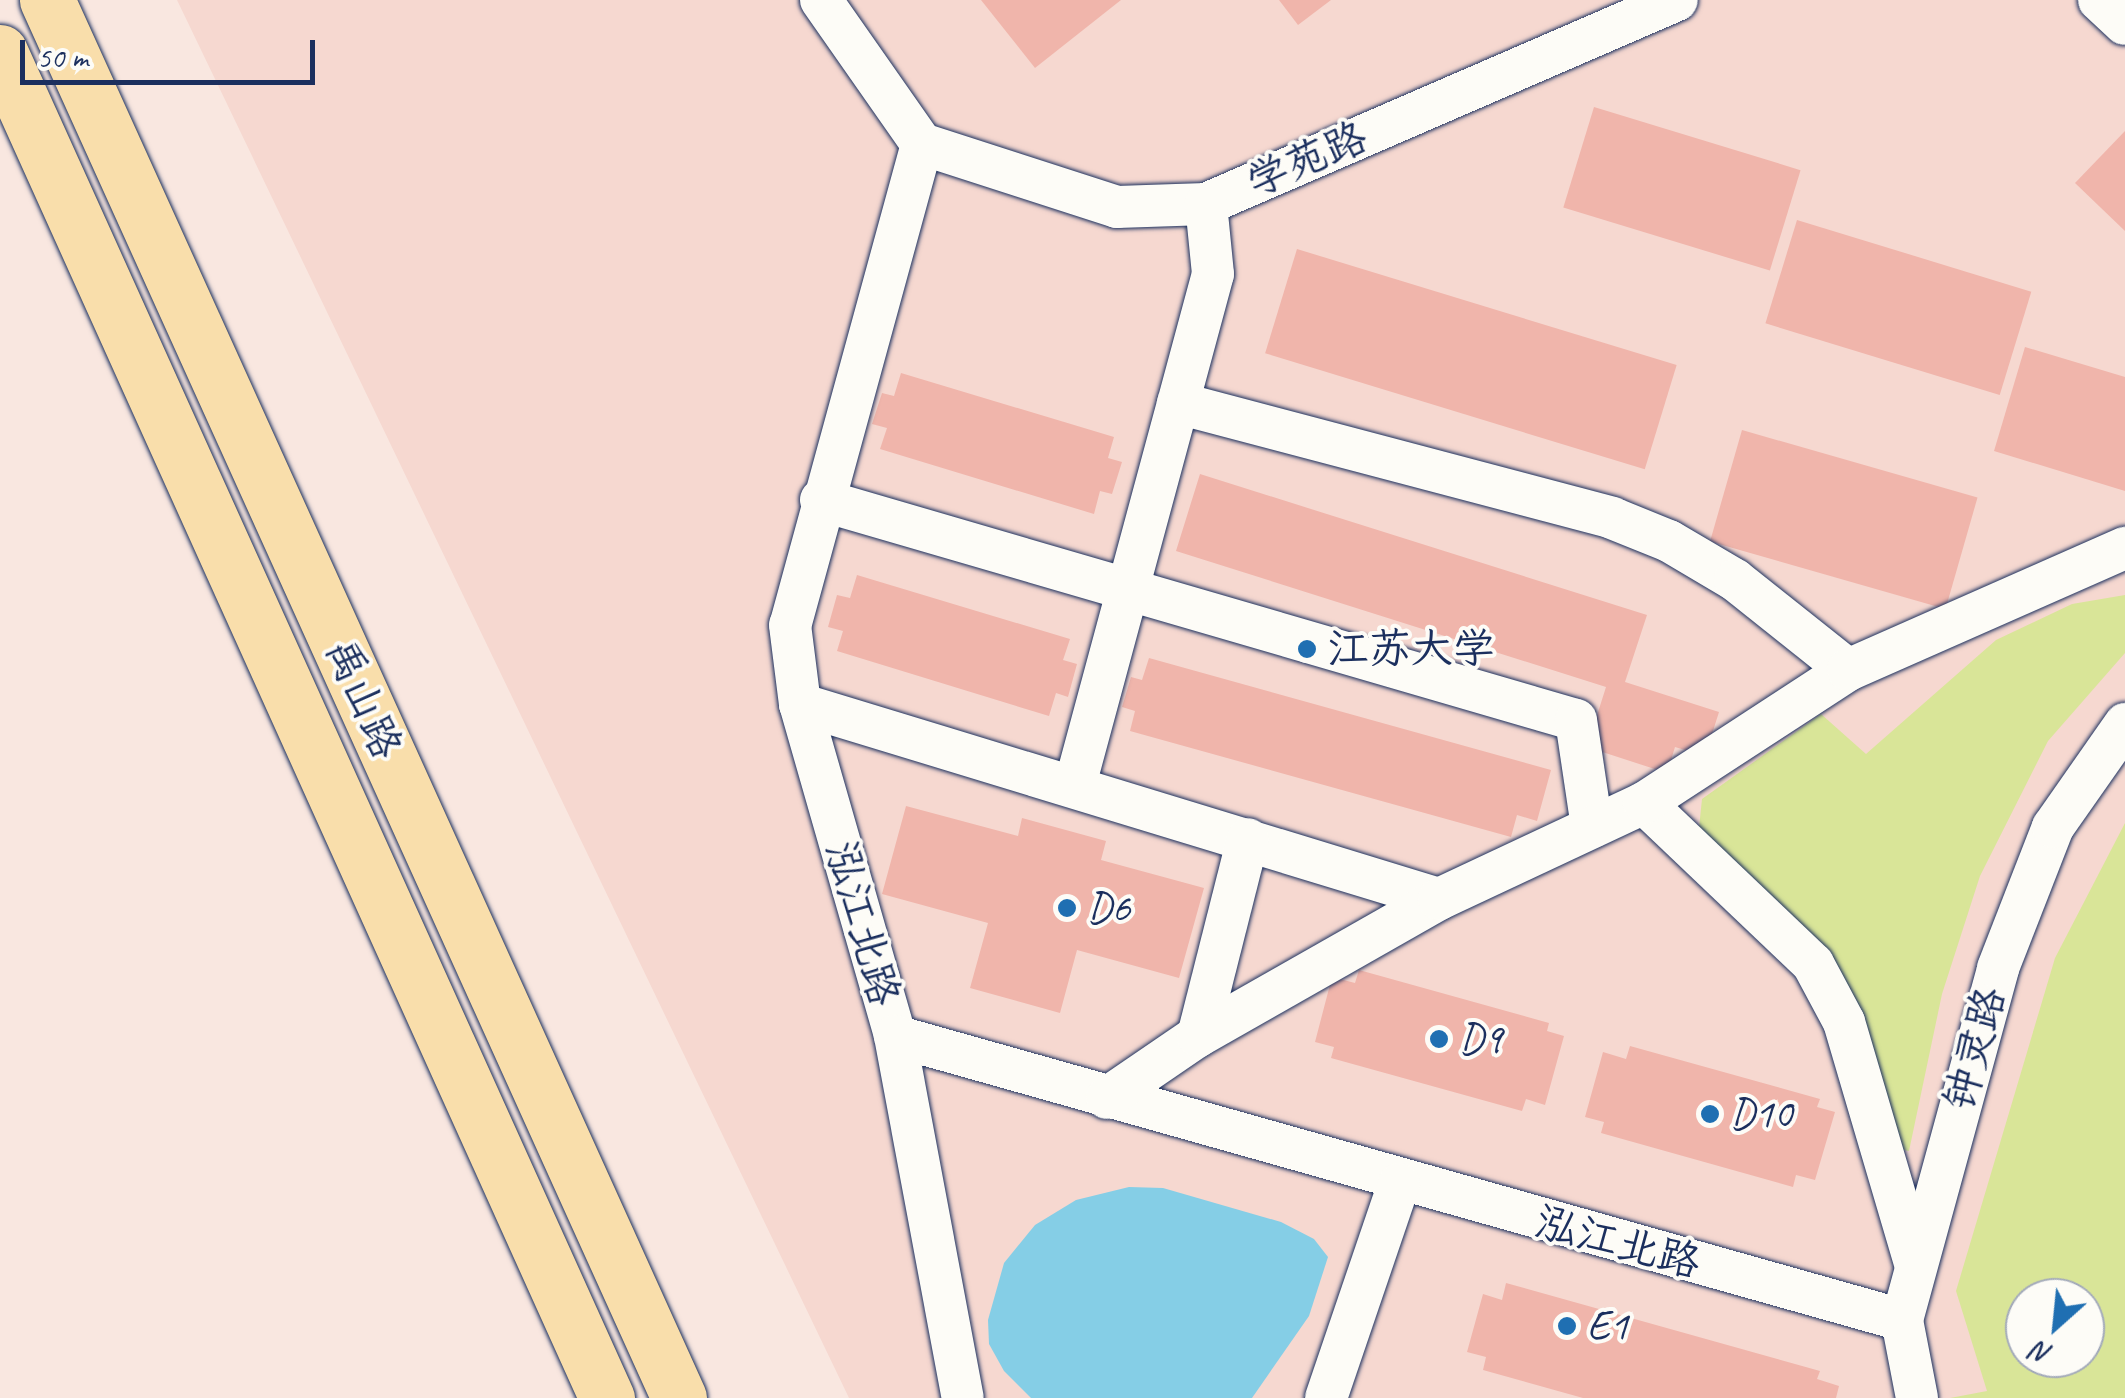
<!DOCTYPE html>
<html>
<head>
<meta charset="utf-8">
<style>
  body { margin:0 }
  #map { position:relative; width:2125px; height:1398px; overflow:hidden; background:#f9e7e0; font-family:Caveat,"LXGW WenKai TC",sans-serif }
  div>[style] { position:absolute }
  .built>* { inset:0; background:#f6d8d0 }
  .green>* { inset:0; background:#d9e598 }
  .water>* { inset:0; background:#85cee6 }
  .building>* { inset:0; background:#f0b5ab; transform-origin:0 0 }
  .roads { filter:drop-shadow(0 0 2px #1b2f5e) drop-shadow(0 0 2px #1b2f5e) }
  .minor>* { height:42px; margin:-21px; padding:0 21px; transform-origin:21px; border-radius:21px; background:#fdfcf7 }
  .major>* { height:55px; margin:-27.5px; padding:0 27.5px; transform-origin:27.5px; border-radius:27.5px; background:#f9deab }
  .dots>* { width:28px; height:28px; translate:-50% -50%; box-sizing:border-box; border:5px solid #fdfcf7; border-radius:50% }
  span { translate:-50% -50%; white-space:nowrap; text-align:center; line-height:1.15; -webkit-text-stroke:8px #fdfcf7; paint-order:stroke }
  .street-label { font-size:42px; color:#1b2f5e }
  .poi-label { font-size:42px; color:#1b2f5e }
  .left { translate:0 -50%; text-align:left }
  .north { position:absolute; left:2005px; top:1278px; width:100px; height:100px; box-sizing:border-box; background:#fdfcf7; border:2px solid #a3aaba; border-radius:50%; rotate:207deg; font-size:28px; font-weight:700; line-height:40px; text-align:center; color:#1b2f5e }
  .north::after { content:''; display:block; margin:auto; width:35px; height:45px; background:#1f6fb2; clip-path:polygon(50% 0,100% 100%,50% 72%,0 100%) }
  .scale { position:absolute; left:20px; top:40px; width:295px; height:45px; box-sizing:border-box; border:5px solid #1b2f5e; border-top:0; padding-left:12px; font-size:30px; line-height:35px; white-space:nowrap; color:#1b2f5e; -webkit-text-stroke:8px #fdfcf7; paint-order:stroke }
</style>
</head>
<body>
<div id="map">
  <div class="built">
    <i style="clip-path:polygon(evenodd,177px 0,2125px 0,2125px 1398px,849px 1398px,177px 0,2025px 1298px,2085px 1298px,2085px 1358px,2025px 1358px,2025px 1298px)"></i>
  </div>
  <div class="green">
    <i style="clip-path:polygon(2125px 595px,2125px 653px,2048px 741px,1980px 876px,1942px 994px,1909px 1151px,1897px 1149px,1857px 1021px,1699px 828px,1702px 799px,1821px 714px,1866px 754px,1996px 640px,2072px 604px)"></i>
    <i style="clip-path:polygon(evenodd,2125px 823px,2125px 1398px,1950px 1398px,1987px 1391px,1956px 1291px,2055px 958px,2125px 823px,2025px 1298px,2085px 1298px,2085px 1358px,2025px 1358px,2025px 1298px)"></i>
  </div>
  <div class="water">
    <i style="clip-path:polygon(1129px 1187px,1163px 1188px,1281px 1222px,1314px 1239px,1328px 1257px,1309px 1316px,1252px 1398px,1031px 1398px,1004px 1371px,989px 1344px,988px 1320px,1004px 1263px,1035px 1225px,1076px 1200px)"></i>
  </div>
  <div class="building">
    <i style="clip-path:polygon(981px 0,1121px 0,1035px 68px)"></i>
    <i style="clip-path:polygon(1279px 0,1331px 0,1298px 25px)"></i>
    <i style="left:1594px;top:107px;width:216px;height:105px;rotate:17deg"></i>
    <i style="clip-path:polygon(2125px 131px,2125px 231px,2075px 183px)"></i>
    <i style="left:1797px;top:220px;width:245px;height:108px;rotate:17deg"></i>
    <i style="left:1297px;top:249px;width:397px;height:109px;rotate:17deg"></i>
    <i style="clip-path:polygon(2025px 347px,2125px 377px,2125px 491px,1994px 451px)"></i>
    <i style="clip-path:polygon(901px 373px,1114px 437px,1108px 458px,1122px 462px,1112px 494px,1100px 491px,1094px 514px,880px 449px,887px 428px,872px 424px,882px 393px,894px 396px)"></i>
    <i style="left:1742px;top:430px;width:245px;height:116px;rotate:16deg"></i>
    <i style="clip-path:polygon(1200px 474px,1647px 615px,1625px 682px,1719px 712px,1705px 756px,1675px 747px,1667px 773px,1587px 747px,1606px 687px,1176px 551px)"></i>
    <i style="clip-path:polygon(857px 575px,1070px 639px,1063px 660px,1077px 664px,1068px 697px,1056px 693px,1049px 716px,837px 651px,843px 631px,828px 627px,837px 595px,850px 598px)"></i>
    <i style="clip-path:polygon(1149px 658px,1551px 770px,1537px 821px,1517px 815px,1511px 837px,1130px 731px,1135px 711px,1122px 707px,1131px 677px,1142px 680px)"></i>
    <i style="clip-path:polygon(906px 806px,1018px 836px,1022px 818px,1106px 841px,1101px 860px,1204px 888px,1179px 978px,1077px 950px,1060px 1013px,970px 988px,988px 923px,882px 894px)"></i>
    <i style="clip-path:polygon(1359px 970px,1549px 1023px,1547px 1031px,1564px 1036px,1545px 1105px,1526px 1099px,1522px 1111px,1331px 1058px,1334px 1047px,1315px 1042px,1332px 977px,1355px 983px)"></i>
    <i style="clip-path:polygon(1630px 1046px,1820px 1099px,1817px 1107px,1835px 1112px,1815px 1180px,1796px 1175px,1793px 1187px,1601px 1133px,1604px 1122px,1585px 1117px,1603px 1052px,1626px 1059px)"></i>
    <i style="clip-path:polygon(1506px 1283px,1820px 1371px,1817px 1379px,1839px 1386px,1836px 1398px,1583px 1398px,1483px 1370px,1486px 1357px,1467px 1352px,1483px 1294px,1502px 1300px)"></i>
  </div>
  <div class="roads">
    <div class="minor">
      <i style="left:821px;top:0;width:176px;rotate:55deg"></i>
      <i style="left:2099px;top:0;width:35px;rotate:43deg"></i>
      <i style="left:922px;top:144px;width:499px;rotate:105.3deg"></i>
      <i style="left:790px;top:625px;width:80px;rotate:82.8deg"></i>
      <i style="left:800px;top:704px;width:345px;rotate:74deg"></i>
      <i style="left:895px;top:1036px;width:1046px;rotate:15.75deg"></i>
      <i style="left:922px;top:144px;width:205px;rotate:17.9deg"></i>
      <i style="left:1117px;top:207px;width:89px;rotate:-1.9deg"></i>
      <i style="left:1206px;top:204px;width:513px;rotate:-23.42deg"></i>
      <i style="left:1178px;top:403px;width:449px;rotate:14.8deg"></i>
      <i style="left:1612px;top:518px;width:61px;rotate:22deg"></i>
      <i style="left:1669px;top:541px;width:77px;rotate:30.6deg"></i>
      <i style="left:1735px;top:580px;width:144px;rotate:38.5deg"></i>
      <i style="left:821px;top:500px;width:786px;rotate:16.25deg"></i>
      <i style="left:1576px;top:720px;width:108px;rotate:81.5deg"></i>
      <i style="left:800px;top:704px;width:668px;rotate:16.97deg"></i>
      <i style="left:1075px;top:785px;width:529px;rotate:-74.89deg"></i>
      <i style="left:1213px;top:274px;width:70px;rotate:-95.7deg"></i>
      <i style="left:1644px;top:803px;width:233px;rotate:43.6deg"></i>
      <i style="left:1813px;top:964px;width:66px;rotate:61.9deg"></i>
      <i style="left:1844px;top:1022px;width:254px;rotate:73.6deg"></i>
      <i style="left:895px;top:1036px;width:368px;rotate:79.4deg"></i>
      <i style="left:1198px;top:1036px;width:203px;rotate:-75.8deg"></i>
      <i style="left:1107px;top:1098px;width:110px;rotate:-34.3deg"></i>
      <i style="left:1198px;top:1036px;width:277px;rotate:-29.6deg"></i>
      <i style="left:1439px;top:899px;width:226px;rotate:-25.1deg"></i>
      <i style="left:1644px;top:803px;width:244px;rotate:-33.1deg"></i>
      <i style="left:1848px;top:670px;width:303px;rotate:-23.8deg"></i>
      <i style="left:1326px;top:1398px;width:226px;rotate:-71.2deg"></i>
      <i style="left:1917px;top:1398px;width:79px;rotate:-100.9deg"></i>
      <i style="left:1902px;top:1320px;width:365px;rotate:-74.7deg"></i>
      <i style="left:1998px;top:968px;width:151px;rotate:-68.7deg"></i>
      <i style="left:2053px;top:827px;width:126px;rotate:-55deg"></i>
    </div>
    <div class="major">
      <i style="left:47px;top:0;width:1534px;rotate:65.67deg"></i>
      <i style="left:0;top:52px;width:1477px;rotate:65.73deg"></i>
    </div>
  </div>
  <div class="dots">
    <i style="left:1307px;top:649px;background:#1f6fb2"></i>
    <i style="left:1067px;top:908px;background:#1f6fb2"></i>
    <i style="left:1439px;top:1039px;background:#1f6fb2"></i>
    <i style="left:1710px;top:1114px;background:#1f6fb2"></i>
    <i style="left:1567px;top:1326px;background:#1f6fb2"></i>
  </div>
  <div class="street-label">
    <span style="left:1307px;top:160px;rotate:-23deg">学苑路</span>
    <span style="left:363px;top:699px;rotate:66deg">禹山路</span>
    <span style="left:862px;top:924px;rotate:74deg">泓江北路</span>
    <span style="left:1975px;top:1049px;rotate:-74deg">钟灵路</span>
    <span style="left:1618px;top:1243px;rotate:15deg">泓江北路</span>
  </div>
  <div class="poi-label">
    <span class="left" style="left:1327px;top:649px">江苏大学</span>
    <span class="left" style="left:1087px;top:908px">D6</span>
    <span class="left" style="left:1459px;top:1039px">D9</span>
    <span class="left" style="left:1730px;top:1114px">D10</span>
    <span class="left" style="left:1587px;top:1326px">E1</span>
  </div>
  <div class="north">N</div>
  <div class="scale">50 m</div>
</div>
</body>
</html>
